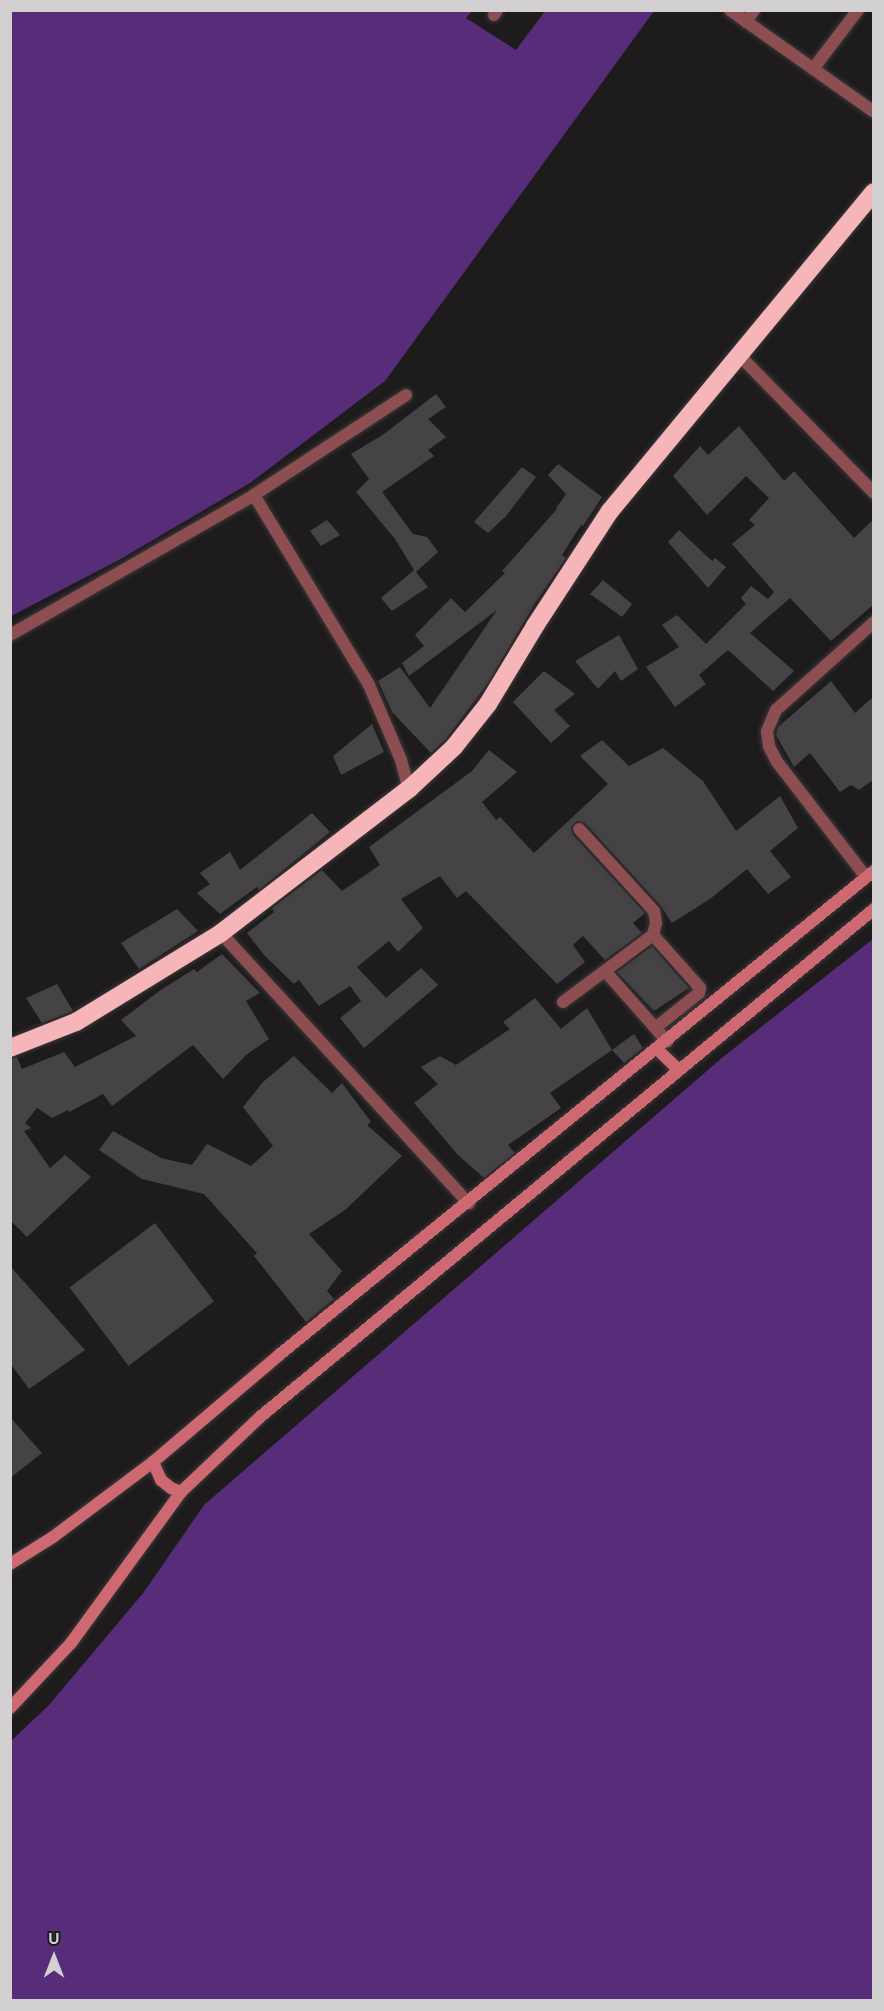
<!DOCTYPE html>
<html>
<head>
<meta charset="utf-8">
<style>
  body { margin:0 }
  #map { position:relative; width:884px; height:2011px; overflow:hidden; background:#1e1b1c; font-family:Figtree,sans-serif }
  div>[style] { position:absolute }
  .water>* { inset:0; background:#572c78 }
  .pier>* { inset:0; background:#1e1b1c }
  .building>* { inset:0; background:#464346; transform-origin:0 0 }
  .roads { filter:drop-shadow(0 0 2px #3b3839) drop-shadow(0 0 2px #3b3839) }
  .lane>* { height:12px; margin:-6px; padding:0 6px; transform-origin:6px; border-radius:6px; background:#8d4e52 }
  .street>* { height:12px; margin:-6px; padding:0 6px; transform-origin:6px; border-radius:6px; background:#8d4e52 }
  .secondary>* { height:12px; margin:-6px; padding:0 6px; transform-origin:6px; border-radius:6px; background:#ce6871 }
  .highway>* { height:18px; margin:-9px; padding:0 9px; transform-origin:9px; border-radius:9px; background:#f6b5b8 }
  span { translate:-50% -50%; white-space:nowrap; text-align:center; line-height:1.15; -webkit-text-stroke:6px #1e1b1c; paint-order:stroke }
  .frame { position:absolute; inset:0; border:12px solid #d3d0d1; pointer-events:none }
  .north { position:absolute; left:24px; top:1927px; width:60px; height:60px; -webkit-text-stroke:4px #1e1b1c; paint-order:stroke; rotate:0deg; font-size:16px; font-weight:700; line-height:24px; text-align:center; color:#d3d0d1 }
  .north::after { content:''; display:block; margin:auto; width:21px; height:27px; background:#d3d0d1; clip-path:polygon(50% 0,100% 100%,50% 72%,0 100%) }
</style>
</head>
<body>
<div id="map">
  <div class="water">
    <i style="clip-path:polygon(11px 11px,654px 11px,385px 381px,250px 483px,119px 560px,11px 616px)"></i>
    <i style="clip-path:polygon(873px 939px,873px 2000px,11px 2000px,11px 1741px,49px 1705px,144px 1592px,204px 1505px,723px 1057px)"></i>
  </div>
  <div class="pier">
    <i style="clip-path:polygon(472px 11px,545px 11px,516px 50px,466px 18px)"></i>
  </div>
  <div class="building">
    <i style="clip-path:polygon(436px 394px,446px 407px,428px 419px,446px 437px,428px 450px,434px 456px,382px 492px,413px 534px,427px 537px,438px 552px,416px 572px,428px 587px,392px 611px,381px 598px,414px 570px,395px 539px,356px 492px,369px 479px,351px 454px,384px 434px)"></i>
    <i style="clip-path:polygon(739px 426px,784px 481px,794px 471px,854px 538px,873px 520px,873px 605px,831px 641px,790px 598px,750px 633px,794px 671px,773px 691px,728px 650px,699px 675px,706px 684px,675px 707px,646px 667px,679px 647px,662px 625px,677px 615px,706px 644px,746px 604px,741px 598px,751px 586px,768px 599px,774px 592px,732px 544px,755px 525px,749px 520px,769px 498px,746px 476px,707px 515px,673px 476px,700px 446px,708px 455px)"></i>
    <i style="clip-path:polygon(558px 464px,602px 497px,583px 526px,581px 525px,562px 555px,566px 558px,535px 603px,488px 683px,446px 739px,431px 753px,392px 712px,378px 681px,400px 667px,430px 708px,497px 610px,409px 676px,402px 663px,424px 646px,415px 635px,451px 598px,465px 612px,505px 573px,502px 571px,557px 509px,556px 508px,566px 494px,548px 475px)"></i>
    <i style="clip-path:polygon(522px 467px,536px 477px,506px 516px,488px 533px,474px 522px)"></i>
    <i style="clip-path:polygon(327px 520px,340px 535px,321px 546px,310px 531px)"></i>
    <i style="clip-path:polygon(679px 530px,712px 561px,715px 558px,726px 567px,708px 588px,668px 542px)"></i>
    <i style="clip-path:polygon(603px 580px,632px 604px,622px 617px,590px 594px)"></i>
    <i style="clip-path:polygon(619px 635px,638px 669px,621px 681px,615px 671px,598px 689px,575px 661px)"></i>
    <i style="clip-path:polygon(544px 671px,575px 694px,554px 710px,570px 726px,551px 743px,513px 702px)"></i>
    <i style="clip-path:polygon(831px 681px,855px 713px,873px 697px,873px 780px,859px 790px,851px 785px,840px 792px,810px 753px,794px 767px,776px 735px,778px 727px)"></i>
    <i style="clip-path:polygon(372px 724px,384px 752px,341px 775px,333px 756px)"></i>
    <i style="clip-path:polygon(602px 740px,629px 766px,663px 748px,703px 781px,736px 831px,780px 796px,798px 828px,770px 851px,791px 877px,768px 894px,747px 869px,710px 899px,672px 923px,660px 905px,585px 823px,577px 821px,571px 827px,573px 835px,645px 913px,633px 923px,642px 933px,605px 960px,583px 936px,573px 945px,585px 962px,557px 984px,466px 891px,457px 898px,440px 876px,401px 899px,423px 928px,398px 952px,389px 941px,357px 967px,386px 998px,421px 968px,438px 985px,364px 1048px,340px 1018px,361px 1001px,350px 986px,319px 1006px,299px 980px,294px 984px,264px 955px,247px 933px,274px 912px,272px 908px,322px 870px,342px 891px,380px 865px,369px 847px,472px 771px,489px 750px,517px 772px,482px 802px,496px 820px,500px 817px,534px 853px,608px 784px,580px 756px)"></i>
    <i style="clip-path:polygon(312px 813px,330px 832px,259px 890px,257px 887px,220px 914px,197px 893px,210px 884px,200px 873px,230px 852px,240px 870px)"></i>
    <i style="clip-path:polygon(177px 909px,198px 931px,139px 969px,121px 943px)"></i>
    <i style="clip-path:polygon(652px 946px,689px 988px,654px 1011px,617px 972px)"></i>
    <i style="clip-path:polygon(222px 954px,260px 993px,246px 1001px,269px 1039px,246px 1055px,223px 1079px,193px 1045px,112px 1106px,103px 1094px,69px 1112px,68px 1110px,52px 1118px,37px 1108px,25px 1123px,31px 1128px,24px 1131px,50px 1168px,65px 1155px,91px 1177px,27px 1237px,10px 1220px,10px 1059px,17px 1057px,22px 1069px,64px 1052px,75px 1067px,136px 1036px,121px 1020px,162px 989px,194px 969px,197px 972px)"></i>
    <i style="clip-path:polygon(57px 984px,73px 1011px,42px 1023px,26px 998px)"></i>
    <i style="clip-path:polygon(535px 998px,561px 1029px,587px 1008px,612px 1050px,550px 1093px,561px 1108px,508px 1145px,515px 1153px,484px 1178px,458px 1155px,414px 1103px,438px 1084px,421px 1067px,440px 1056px,456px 1065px,510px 1029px,503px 1022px)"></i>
    <i style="clip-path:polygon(634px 1034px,643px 1048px,624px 1063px,612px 1050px)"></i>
    <i style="clip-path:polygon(294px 1056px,332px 1093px,342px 1083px,371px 1122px,367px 1125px,402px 1156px,345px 1210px,309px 1234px,342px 1271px,327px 1291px,334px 1299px,306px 1322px,254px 1256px,257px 1253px,204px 1194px,142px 1179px,99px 1150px,113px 1131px,161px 1158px,192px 1165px,207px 1144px,251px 1166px,273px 1146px,243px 1107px,263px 1082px)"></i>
    <i style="left:155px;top:1223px;width:98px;height:107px;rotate:53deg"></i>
    <i style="clip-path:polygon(10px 1266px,85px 1350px,29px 1389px,10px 1363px)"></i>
    <i style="clip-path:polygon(10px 1417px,42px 1453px,10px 1478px)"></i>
  </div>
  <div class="roads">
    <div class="lane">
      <i style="left:730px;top:10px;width:176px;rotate:35.3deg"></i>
      <i style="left:494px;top:15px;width:6px;rotate:-59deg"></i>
      <i style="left:746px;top:22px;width:14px;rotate:-56deg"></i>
      <i style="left:813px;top:69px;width:74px;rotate:-52.7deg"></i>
      <i style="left:653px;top:935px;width:71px;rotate:48.4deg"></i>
      <i style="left:700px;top:988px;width:5px;rotate:101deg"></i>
      <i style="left:699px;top:993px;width:56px;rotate:141.5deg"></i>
      <i style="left:605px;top:971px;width:94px;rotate:48.5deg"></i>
      <i style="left:563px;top:1002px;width:112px;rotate:-36.7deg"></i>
      <i style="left:653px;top:935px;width:12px;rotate:-76deg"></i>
      <i style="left:656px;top:923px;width:12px;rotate:-99deg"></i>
      <i style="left:654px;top:911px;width:111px;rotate:-132.4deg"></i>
    </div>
    <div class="street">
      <i style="left:740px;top:356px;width:192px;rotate:45.6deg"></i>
      <i style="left:254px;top:495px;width:222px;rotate:58.8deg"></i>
      <i style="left:369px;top:685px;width:82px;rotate:66.9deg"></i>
      <i style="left:401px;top:760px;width:30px;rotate:75deg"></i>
      <i style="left:10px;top:635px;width:281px;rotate:-29.8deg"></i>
      <i style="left:254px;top:495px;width:182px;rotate:-33.3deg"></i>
      <i style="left:866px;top:877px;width:145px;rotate:-127.7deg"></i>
      <i style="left:777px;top:762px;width:18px;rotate:-117deg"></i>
      <i style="left:769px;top:746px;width:15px;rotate:-98deg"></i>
      <i style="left:767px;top:731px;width:23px;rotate:-67deg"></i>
      <i style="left:776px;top:710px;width:132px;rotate:-41.9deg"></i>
      <i style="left:221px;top:933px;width:367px;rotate:47.5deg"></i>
    </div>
    <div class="secondary">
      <i style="left:657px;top:1049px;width:29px;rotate:44deg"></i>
      <i style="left:153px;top:1462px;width:20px;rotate:66deg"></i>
      <i style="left:161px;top:1480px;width:13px;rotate:39deg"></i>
      <i style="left:171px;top:1488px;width:11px;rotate:22deg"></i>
      <i style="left:10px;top:1564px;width:51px;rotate:-32.1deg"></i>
      <i style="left:53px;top:1537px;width:125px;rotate:-36.9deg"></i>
      <i style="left:153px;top:1462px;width:165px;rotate:-40.3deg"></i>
      <i style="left:279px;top:1355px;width:767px;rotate:-39.13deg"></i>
      <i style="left:10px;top:1708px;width:89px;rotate:-46.8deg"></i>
      <i style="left:71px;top:1643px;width:187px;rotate:-53.9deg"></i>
      <i style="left:181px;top:1492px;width:109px;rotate:-43.5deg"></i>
      <i style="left:260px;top:1417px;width:797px;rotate:-39.6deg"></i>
    </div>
    <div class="highway">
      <i style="left:10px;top:1048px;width:71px;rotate:-21.5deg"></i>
      <i style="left:76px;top:1022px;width:170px;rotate:-31.5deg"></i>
      <i style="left:221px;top:933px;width:237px;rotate:-37.5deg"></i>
      <i style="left:409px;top:789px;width:62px;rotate:-43deg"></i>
      <i style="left:454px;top:747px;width:55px;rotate:-51.7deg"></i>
      <i style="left:488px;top:704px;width:91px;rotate:-58.9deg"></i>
      <i style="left:535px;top:626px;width:137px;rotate:-56.9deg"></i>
      <i style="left:610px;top:511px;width:414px;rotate:-50.4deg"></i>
    </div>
  </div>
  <div class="frame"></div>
  <div class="north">U</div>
</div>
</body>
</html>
